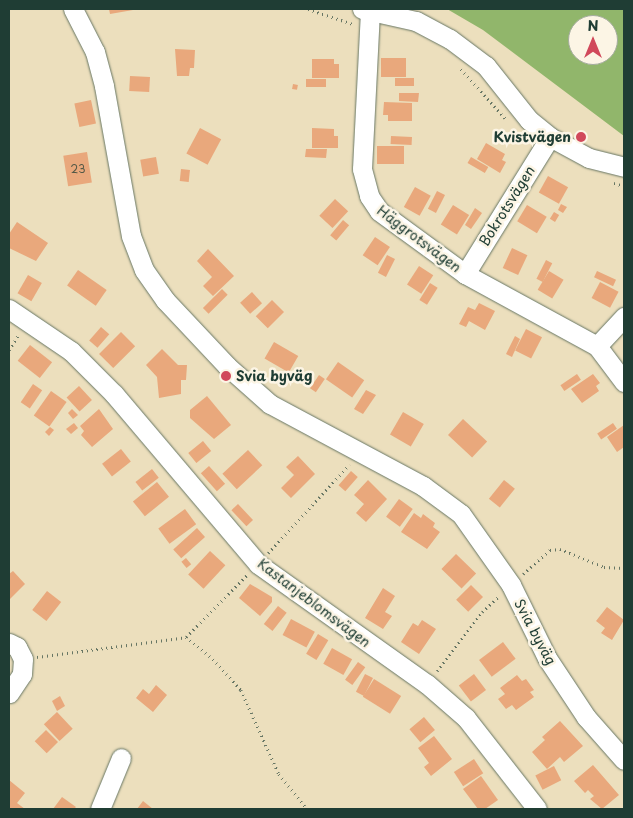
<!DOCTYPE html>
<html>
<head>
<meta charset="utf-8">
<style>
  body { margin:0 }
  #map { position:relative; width:633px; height:818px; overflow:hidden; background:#ecdfbd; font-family:"Playpen Sans",sans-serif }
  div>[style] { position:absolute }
  .forest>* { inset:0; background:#91b66b }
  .building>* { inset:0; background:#e9a87c; transform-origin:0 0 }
  .path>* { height:2.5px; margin-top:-1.25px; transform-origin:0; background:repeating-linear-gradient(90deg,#677664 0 1px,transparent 0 5px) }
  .roads { filter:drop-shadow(0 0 1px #677664) drop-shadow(0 0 1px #677664) }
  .minor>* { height:19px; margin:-9.5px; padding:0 9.5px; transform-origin:9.5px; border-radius:9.5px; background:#fff }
  .dots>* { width:14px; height:14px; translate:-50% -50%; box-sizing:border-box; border:2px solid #fcf5e5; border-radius:50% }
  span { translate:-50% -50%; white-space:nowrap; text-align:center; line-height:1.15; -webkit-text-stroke:5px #fcf5e5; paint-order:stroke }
  .number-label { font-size:11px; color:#525846 }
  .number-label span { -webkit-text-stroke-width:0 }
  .poi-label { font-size:14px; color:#1f3d34; font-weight:700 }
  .right { translate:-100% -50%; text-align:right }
  .left { translate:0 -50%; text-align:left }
  .street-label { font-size:14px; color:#1f3d34 }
  .frame { position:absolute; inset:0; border:10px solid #1f3d34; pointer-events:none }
  .north { position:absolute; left:568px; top:15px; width:50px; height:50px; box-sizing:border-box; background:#fcf5e5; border:1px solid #a4ab9e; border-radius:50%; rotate:0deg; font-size:14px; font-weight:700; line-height:20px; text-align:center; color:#1f3d34 }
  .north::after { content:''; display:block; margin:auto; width:18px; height:22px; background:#d1495b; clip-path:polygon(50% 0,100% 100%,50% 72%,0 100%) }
</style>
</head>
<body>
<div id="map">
  <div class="forest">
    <i style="clip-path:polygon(evenodd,447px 9px,624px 9px,624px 136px,483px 30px,447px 9px,578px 25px,608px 25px,608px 55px,578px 55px,578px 25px)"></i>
  </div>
  <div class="building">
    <i style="clip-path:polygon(109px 9px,133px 9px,133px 10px,110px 14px)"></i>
    <i style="clip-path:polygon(175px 49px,195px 50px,194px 68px,190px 68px,189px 76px,177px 76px)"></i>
    <i style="left:381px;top:58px;width:25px;height:19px"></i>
    <i style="clip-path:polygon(312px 59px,334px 59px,334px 64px,339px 64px,339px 78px,312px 78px)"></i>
    <i style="left:130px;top:76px;width:20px;height:15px;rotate:3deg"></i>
    <i style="left:395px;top:78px;width:19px;height:8px"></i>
    <i style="left:306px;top:79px;width:20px;height:8px"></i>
    <i style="left:293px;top:84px;width:5px;height:5px;rotate:11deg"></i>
    <i style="clip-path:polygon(399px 93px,419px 93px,418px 102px,399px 101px)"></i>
    <i style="left:91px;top:100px;width:24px;height:17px;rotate:78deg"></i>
    <i style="clip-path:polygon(384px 102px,412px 103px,412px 121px,388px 121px,388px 115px,383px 115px)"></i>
    <i style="left:200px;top:128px;width:24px;height:29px;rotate:28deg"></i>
    <i style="clip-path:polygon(312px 128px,334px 129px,334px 136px,338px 136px,338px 148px,312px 148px)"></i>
    <i style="left:391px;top:136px;width:21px;height:8px;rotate:3deg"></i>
    <i style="clip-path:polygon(486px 143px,505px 154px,502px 160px,506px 162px,500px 173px,477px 159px)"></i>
    <i style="left:404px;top:146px;width:18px;height:27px;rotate:90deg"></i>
    <i style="clip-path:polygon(306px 149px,327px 149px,326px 158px,305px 157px)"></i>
    <i style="left:87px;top:152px;width:31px;height:24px;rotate:81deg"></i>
    <i style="left:156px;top:157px;width:17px;height:16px;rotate:80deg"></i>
    <i style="left:471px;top:157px;width:20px;height:7px;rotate:30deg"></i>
    <i style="left:181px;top:169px;width:9px;height:12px;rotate:6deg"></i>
    <i style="left:548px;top:176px;width:23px;height:19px;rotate:29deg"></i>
    <i style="left:415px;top:187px;width:18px;height:23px;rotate:29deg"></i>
    <i style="left:437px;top:191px;width:9px;height:20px;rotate:27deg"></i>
    <i style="left:335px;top:199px;width:18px;height:23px;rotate:43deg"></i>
    <i style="clip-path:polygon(561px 204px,567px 207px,563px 213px,558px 210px)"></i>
    <i style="left:453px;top:205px;width:19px;height:23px;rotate:32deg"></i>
    <i style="left:527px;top:205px;width:23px;height:19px;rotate:31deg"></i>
    <i style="clip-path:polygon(475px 208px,482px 213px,471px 229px,465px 225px)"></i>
    <i style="left:554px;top:212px;width:6px;height:8px;rotate:31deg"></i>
    <i style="left:343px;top:220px;width:8px;height:20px;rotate:40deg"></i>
    <i style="clip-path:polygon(17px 222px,48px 243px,36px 261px,9px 248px,9px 234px)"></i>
    <i style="left:375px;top:237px;width:18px;height:22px;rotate:34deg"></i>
    <i style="left:512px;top:248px;width:17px;height:22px;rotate:25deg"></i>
    <i style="clip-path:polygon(208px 249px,234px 276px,213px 296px,203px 286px,212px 277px,197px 261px)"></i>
    <i style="left:387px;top:255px;width:9px;height:20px;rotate:27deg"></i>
    <i style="left:546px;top:260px;width:7px;height:21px;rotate:27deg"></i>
    <i style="left:419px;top:266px;width:17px;height:22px;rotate:33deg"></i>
    <i style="left:78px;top:270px;width:35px;height:19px;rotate:35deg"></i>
    <i style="left:549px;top:271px;width:17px;height:22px;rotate:31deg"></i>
    <i style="left:597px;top:271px;width:21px;height:7px;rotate:25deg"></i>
    <i style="left:28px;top:275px;width:16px;height:21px;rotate:30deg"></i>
    <i style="left:600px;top:282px;width:21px;height:18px;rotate:28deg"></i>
    <i style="left:430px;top:283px;width:9px;height:20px;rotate:32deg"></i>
    <i style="left:222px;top:289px;width:8px;height:27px;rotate:45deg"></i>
    <i style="left:252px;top:292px;width:15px;height:16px;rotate:48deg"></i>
    <i style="left:272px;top:300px;width:17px;height:23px;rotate:45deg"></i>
    <i style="clip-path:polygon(479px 303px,495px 311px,485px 330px,469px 321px,466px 327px,459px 324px,468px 307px,475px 310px)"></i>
    <i style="left:101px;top:327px;width:11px;height:18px;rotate:41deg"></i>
    <i style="left:526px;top:329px;width:18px;height:24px;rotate:27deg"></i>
    <i style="left:121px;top:332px;width:20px;height:31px;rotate:45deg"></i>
    <i style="clip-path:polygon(515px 336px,520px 339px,512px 357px,506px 354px)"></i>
    <i style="left:274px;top:342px;width:28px;height:19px;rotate:30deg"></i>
    <i style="left:30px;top:345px;width:28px;height:20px;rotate:38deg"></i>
    <i style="clip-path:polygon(162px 349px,178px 365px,187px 365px,186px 380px,181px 380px,181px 394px,159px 398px,157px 377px,146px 365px)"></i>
    <i style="left:338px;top:362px;width:32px;height:21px;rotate:35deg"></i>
    <i style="left:577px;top:374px;width:7px;height:20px;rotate:56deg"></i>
    <i style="clip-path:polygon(593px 374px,600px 383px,596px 386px,599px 391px,582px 403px,571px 389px)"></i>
    <i style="left:319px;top:375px;width:7px;height:16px;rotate:34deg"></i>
    <i style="left:33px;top:384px;width:11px;height:22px;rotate:34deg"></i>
    <i style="left:79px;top:386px;width:19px;height:17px;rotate:47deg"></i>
    <i style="clip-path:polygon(366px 390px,376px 395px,363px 414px,354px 409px)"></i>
    <i style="left:51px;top:391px;width:19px;height:30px;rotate:35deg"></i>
    <i style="clip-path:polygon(207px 396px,231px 425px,214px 439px,190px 418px,190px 410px)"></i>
    <i style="clip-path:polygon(72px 409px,78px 415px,73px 419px,68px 413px)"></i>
    <i style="clip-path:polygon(99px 409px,113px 429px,92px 447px,81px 435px,84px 431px,80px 426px)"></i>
    <i style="left:403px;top:412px;width:24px;height:26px;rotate:30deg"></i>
    <i style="left:463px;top:419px;width:33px;height:22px;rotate:43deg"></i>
    <i style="clip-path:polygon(74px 423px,78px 428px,71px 434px,66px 429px)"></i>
    <i style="left:613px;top:423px;width:7px;height:19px;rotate:56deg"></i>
    <i style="clip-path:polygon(624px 425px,624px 447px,617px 452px,607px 437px)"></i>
    <i style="clip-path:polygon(50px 427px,54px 430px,49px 436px,45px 432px)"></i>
    <i style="left:203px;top:441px;width:13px;height:19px;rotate:51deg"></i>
    <i style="left:121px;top:449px;width:16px;height:24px;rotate:52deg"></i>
    <i style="left:248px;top:450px;width:21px;height:35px;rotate:47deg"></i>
    <i style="clip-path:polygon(298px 456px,315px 474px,291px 498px,281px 488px,294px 475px,286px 467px)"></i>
    <i style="left:209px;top:466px;width:24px;height:11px;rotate:48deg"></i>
    <i style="left:152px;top:469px;width:11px;height:21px;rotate:52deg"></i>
    <i style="left:351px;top:471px;width:9px;height:19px;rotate:41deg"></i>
    <i style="clip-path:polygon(368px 480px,387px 499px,366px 522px,356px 513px,364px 504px,354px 495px)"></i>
    <i style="left:504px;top:480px;width:14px;height:24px;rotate:39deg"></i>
    <i style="left:157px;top:482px;width:19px;height:31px;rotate:51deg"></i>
    <i style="left:399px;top:499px;width:17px;height:22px;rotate:36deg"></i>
    <i style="left:238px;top:504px;width:22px;height:9px;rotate:47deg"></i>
    <i style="left:185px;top:509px;width:19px;height:33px;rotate:54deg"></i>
    <i style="clip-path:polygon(414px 513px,421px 518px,423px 514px,435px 523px,433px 527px,440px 532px,427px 549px,401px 532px)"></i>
    <i style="left:197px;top:528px;width:12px;height:32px;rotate:48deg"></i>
    <i style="left:210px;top:551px;width:21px;height:32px;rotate:43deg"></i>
    <i style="left:456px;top:554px;width:28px;height:21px;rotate:44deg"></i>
    <i style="left:186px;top:558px;width:8px;height:6px;rotate:50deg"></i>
    <i style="clip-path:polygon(13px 571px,25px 584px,9px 600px,9px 574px)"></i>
    <i style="clip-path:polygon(250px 584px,272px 597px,272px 602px,260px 616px,239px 598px)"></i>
    <i style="left:471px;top:585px;width:17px;height:21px;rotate:45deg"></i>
    <i style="clip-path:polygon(383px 588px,395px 596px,385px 612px,392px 616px,383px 629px,365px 618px)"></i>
    <i style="left:47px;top:591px;width:18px;height:24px;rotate:38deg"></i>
    <i style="left:278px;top:606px;width:11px;height:23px;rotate:38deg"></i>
    <i style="clip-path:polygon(607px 607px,624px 620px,612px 640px,601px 633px,605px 628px,596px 621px)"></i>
    <i style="left:291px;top:619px;width:27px;height:18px;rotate:28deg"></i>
    <i style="clip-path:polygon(422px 620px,436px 629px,419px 654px,401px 642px,413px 623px,418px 626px)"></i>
    <i style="left:318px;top:634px;width:12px;height:23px;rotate:31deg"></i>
    <i style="left:503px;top:642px;width:21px;height:30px;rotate:53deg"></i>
    <i style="left:332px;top:648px;width:23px;height:18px;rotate:29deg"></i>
    <i style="left:358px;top:662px;width:9px;height:22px;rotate:36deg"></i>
    <i style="left:365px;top:674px;width:9px;height:20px;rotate:27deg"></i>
    <i style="left:474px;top:674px;width:20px;height:19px;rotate:53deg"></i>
    <i style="clip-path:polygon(517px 675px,522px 681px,526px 679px,534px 690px,530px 692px,534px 697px,516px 710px,512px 705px,506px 709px,498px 699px,505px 694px,500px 688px)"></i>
    <i style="left:374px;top:679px;width:32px;height:21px;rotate:32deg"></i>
    <i style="clip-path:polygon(156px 685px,167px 695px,153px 712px,136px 698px,143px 689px,149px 694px)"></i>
    <i style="clip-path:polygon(60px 696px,65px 706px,57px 711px,52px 701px)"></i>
    <i style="left:57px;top:712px;width:23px;height:18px;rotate:47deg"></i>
    <i style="left:424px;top:717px;width:17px;height:19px;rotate:50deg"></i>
    <i style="clip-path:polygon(560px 721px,583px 746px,564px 762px,560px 757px,547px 769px,532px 752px,545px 740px,542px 737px)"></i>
    <i style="left:46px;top:730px;width:17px;height:16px;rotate:45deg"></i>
    <i style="clip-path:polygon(434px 736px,452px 759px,431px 776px,424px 767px,429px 763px,418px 748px)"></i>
    <i style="left:474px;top:759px;width:17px;height:24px;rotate:57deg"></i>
    <i style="clip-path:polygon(593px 765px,619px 795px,602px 809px,590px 799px,594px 796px,588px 790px,585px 793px,574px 781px)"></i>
    <i style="left:554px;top:766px;width:16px;height:21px;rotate:63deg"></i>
    <i style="clip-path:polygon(481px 776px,498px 800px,485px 809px,478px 809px,463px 789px)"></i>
    <i style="clip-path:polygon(9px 780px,25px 793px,17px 803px,25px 809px,9px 809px)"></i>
    <i style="clip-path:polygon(62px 797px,76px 807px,74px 809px,53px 809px)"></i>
    <i style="clip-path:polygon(143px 801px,153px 809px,137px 809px)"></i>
  </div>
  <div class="path">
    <i style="left:308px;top:9px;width:47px;rotate:18.4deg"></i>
    <i style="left:461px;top:69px;width:69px;rotate:48deg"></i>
    <i style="left:614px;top:183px;width:10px;rotate:17deg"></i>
    <i style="left:9px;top:350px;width:19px;rotate:-58deg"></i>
    <i style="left:268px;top:553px;width:120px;rotate:-47.4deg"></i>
    <i style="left:523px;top:574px;width:36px;rotate:-42deg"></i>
    <i style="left:550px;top:550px;width:10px;rotate:-6deg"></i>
    <i style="left:560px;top:549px;width:48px;rotate:22.2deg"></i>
    <i style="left:604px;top:567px;width:20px;rotate:3deg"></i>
    <i style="left:186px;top:637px;width:35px;rotate:39deg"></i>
    <i style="left:213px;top:659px;width:42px;rotate:47.9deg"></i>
    <i style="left:241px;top:690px;width:92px;rotate:65.7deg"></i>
    <i style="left:279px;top:774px;width:45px;rotate:51.3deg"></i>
    <i style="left:37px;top:657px;width:150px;rotate:-7.6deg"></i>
    <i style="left:186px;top:637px;width:87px;rotate:-45.5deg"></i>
    <i style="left:437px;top:671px;width:74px;rotate:-52.7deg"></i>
    <i style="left:482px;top:612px;width:23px;rotate:-43deg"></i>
  </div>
  <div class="roads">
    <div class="minor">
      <i style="left:73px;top:9px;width:48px;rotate:62.9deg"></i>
      <i style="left:95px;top:52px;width:35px;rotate:75deg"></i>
      <i style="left:104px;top:86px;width:152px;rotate:79.8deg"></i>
      <i style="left:131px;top:236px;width:36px;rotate:69deg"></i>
      <i style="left:144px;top:270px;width:37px;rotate:55deg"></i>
      <i style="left:165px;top:300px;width:91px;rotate:46.8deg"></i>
      <i style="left:227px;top:366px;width:57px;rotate:41.5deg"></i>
      <i style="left:270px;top:404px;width:174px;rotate:28.2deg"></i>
      <i style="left:423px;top:486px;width:47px;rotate:36.4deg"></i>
      <i style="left:461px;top:514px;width:87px;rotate:54.8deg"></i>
      <i style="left:511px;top:585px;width:81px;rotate:63.7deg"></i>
      <i style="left:547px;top:658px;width:71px;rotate:56.5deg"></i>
      <i style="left:586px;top:717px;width:57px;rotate:48.5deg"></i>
      <i style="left:362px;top:9px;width:55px;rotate:12.5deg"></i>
      <i style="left:416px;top:21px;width:38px;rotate:28deg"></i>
      <i style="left:450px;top:39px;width:45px;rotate:36.9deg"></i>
      <i style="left:486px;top:66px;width:69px;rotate:51.5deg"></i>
      <i style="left:529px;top:120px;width:27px;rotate:39deg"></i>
      <i style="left:550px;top:137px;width:44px;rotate:28.3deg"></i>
      <i style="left:589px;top:158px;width:36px;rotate:14deg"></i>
      <i style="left:370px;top:11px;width:158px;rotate:92.9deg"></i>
      <i style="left:362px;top:169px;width:28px;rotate:75deg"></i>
      <i style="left:369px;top:196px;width:18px;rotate:56deg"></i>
      <i style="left:379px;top:211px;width:107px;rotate:36.2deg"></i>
      <i style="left:465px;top:274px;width:150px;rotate:28.6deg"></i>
      <i style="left:597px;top:346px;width:45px;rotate:53.1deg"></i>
      <i style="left:465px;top:274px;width:161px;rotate:-58.2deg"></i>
      <i style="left:9px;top:309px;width:75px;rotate:34.1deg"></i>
      <i style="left:71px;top:351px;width:61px;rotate:45deg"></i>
      <i style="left:114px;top:394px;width:223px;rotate:49.7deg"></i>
      <i style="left:258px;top:564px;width:207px;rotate:35.4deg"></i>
      <i style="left:427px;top:684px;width:52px;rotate:41.1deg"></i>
      <i style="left:466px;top:718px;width:115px;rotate:52deg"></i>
      <i style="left:597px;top:346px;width:40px;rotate:-47deg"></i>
      <i style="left:9px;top:643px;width:9px;rotate:27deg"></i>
      <i style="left:17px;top:647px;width:13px;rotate:63deg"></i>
      <i style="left:23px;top:659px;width:15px;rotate:94deg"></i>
      <i style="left:22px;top:674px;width:23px;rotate:124deg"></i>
      <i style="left:100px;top:809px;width:55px;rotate:-67.6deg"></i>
    </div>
  </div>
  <div class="dots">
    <i style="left:581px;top:137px;background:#d1495b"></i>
    <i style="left:226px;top:376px;background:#d1495b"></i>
  </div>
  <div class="number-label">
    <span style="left:78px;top:169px">23</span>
  </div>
  <div class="poi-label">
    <span class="right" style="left:571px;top:137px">Kvistvägen</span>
    <span class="left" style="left:236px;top:376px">Svia byväg</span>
  </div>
  <div class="street-label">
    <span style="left:507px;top:206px;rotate:-58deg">Bokrotsvägen</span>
    <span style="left:419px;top:239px;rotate:37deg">Häggrotsvägen</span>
    <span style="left:314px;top:603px;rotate:37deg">Kastanjeblomsvägen</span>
    <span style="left:535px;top:632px;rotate:62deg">Svia byväg</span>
  </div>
  <div class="frame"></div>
  <div class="north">N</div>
</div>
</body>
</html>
